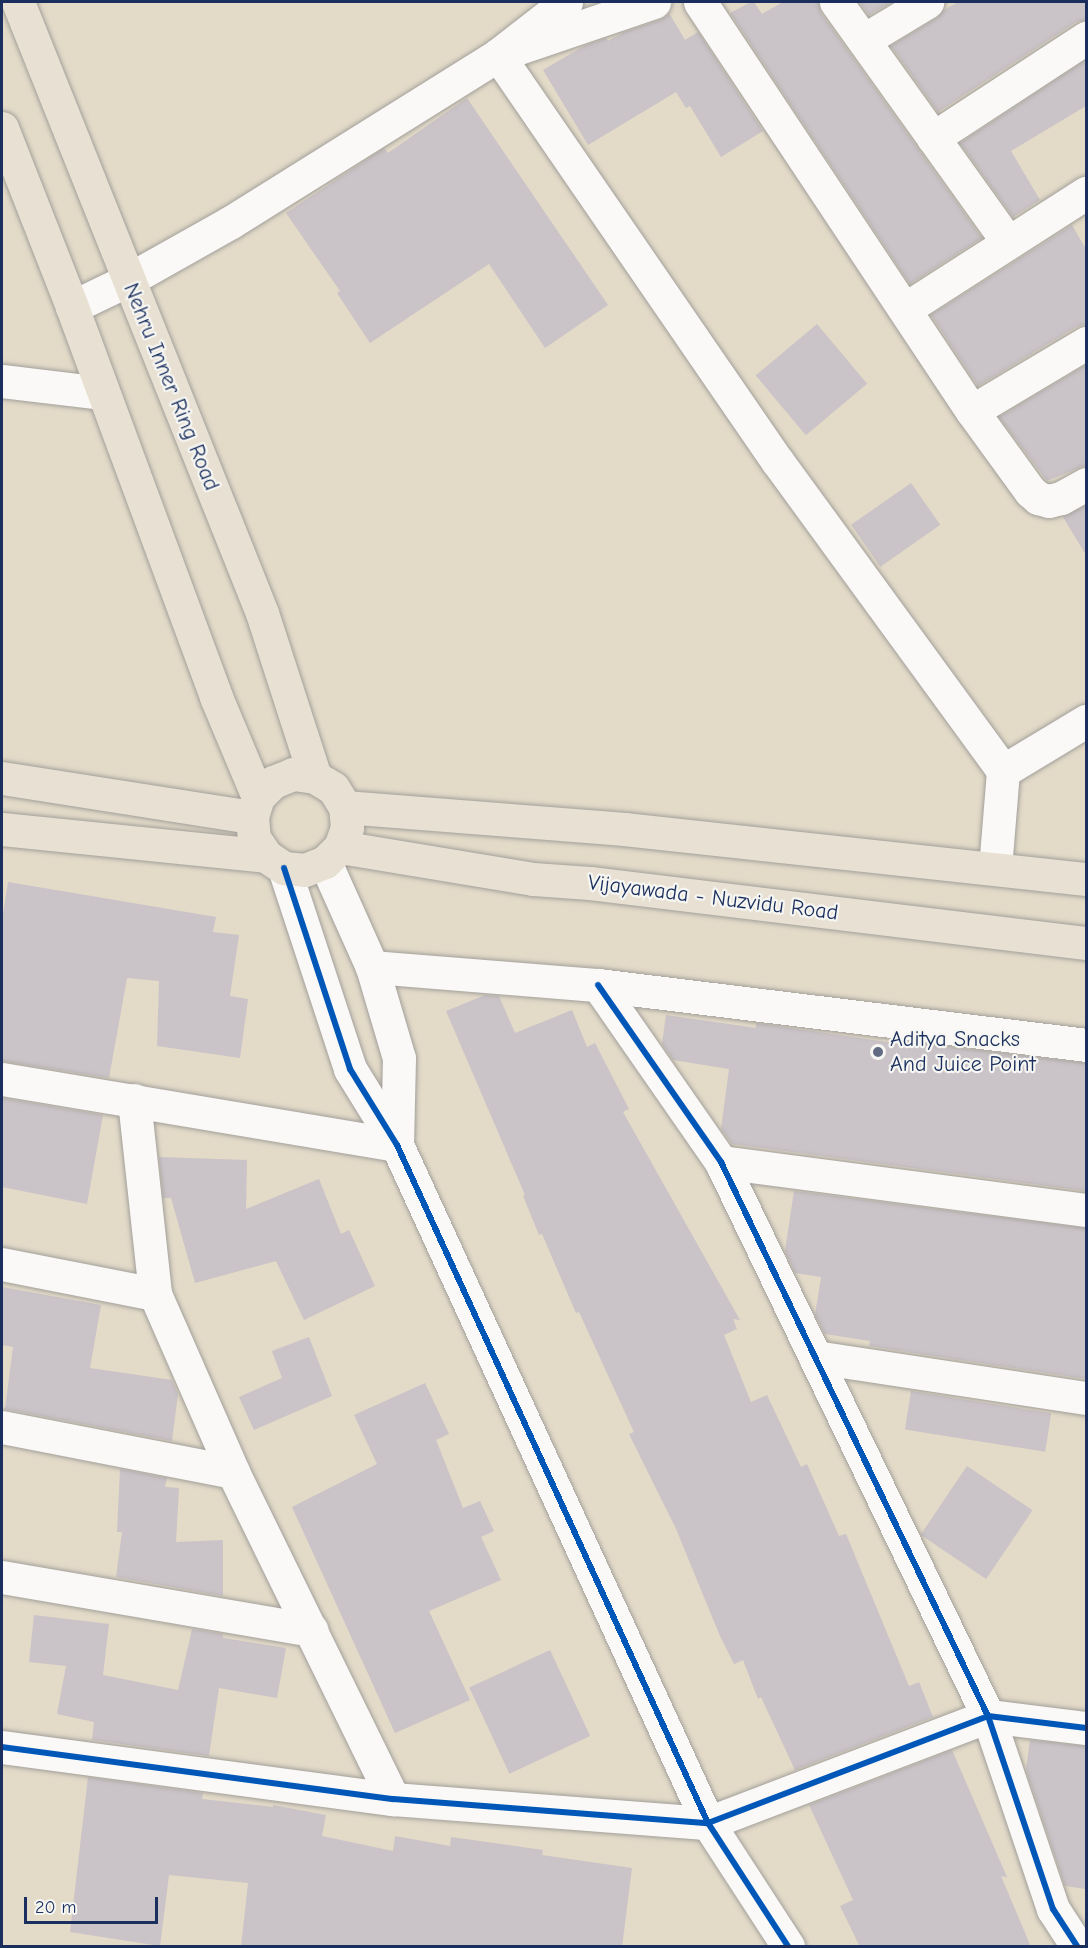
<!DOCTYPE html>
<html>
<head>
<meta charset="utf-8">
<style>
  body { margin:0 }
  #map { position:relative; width:1088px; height:1948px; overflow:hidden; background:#e3dac8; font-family:"Comic Neue",sans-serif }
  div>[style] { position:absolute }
  .building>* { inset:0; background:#cac3c7; transform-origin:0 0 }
  .roads { filter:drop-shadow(0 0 2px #a2a09b) drop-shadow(0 0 2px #a2a09b) }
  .minor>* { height:33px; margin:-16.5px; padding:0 16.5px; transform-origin:16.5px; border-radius:16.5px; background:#fbf9f7 }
  .tertiary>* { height:33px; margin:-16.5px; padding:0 16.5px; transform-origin:16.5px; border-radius:16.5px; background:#fbf9f7 }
  .primary>* { height:33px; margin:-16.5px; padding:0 16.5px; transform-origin:16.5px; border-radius:16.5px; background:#e8e1d3 }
  .cycleway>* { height:6px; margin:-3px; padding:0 3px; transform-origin:3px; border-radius:3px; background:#0057b8 }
  .dots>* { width:16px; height:16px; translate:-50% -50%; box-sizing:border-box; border:3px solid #f6f6f2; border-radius:50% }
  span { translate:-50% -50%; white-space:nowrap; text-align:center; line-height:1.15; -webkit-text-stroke:4.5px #f6f6f2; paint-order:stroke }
  .street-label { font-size:22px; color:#1b2f5e }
  .poi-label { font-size:22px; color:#1b2f5e }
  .left { translate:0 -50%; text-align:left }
  .frame { position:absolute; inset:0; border:3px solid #1b2f5e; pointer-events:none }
  .scale { position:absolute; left:24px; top:1897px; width:134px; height:27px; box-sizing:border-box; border:3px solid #1b2f5e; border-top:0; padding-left:8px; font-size:18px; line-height:21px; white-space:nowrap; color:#1b2f5e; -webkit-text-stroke:4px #f6f6f2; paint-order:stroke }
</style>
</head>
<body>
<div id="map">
  <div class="building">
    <i style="clip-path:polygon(751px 2px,754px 2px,762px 14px,783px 2px,818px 2px,821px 13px,982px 238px,910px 284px,730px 13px)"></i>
    <i style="clip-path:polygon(859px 2px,892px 2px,869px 15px)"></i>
    <i style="clip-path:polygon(958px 2px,1086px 2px,1086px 20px,1076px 22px,938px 112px,891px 46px,937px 18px,944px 10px)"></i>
    <i style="clip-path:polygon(669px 13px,685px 40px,698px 32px,763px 131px,721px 157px,690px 106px,686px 108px,676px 92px,588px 145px,543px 70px,584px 46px,606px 38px,608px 41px,624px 32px,660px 20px)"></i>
    <i style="clip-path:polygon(1086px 60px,1086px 106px,1011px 151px,1040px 200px,1013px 217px,960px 143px)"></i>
    <i style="clip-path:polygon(467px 98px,608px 305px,545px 348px,489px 264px,370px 343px,337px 293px,340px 291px,286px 213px,384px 148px,388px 153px)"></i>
    <i style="clip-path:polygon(1072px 225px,1086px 249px,1086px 324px,1076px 327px,978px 386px,931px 315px)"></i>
    <i style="left:817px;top:324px;width:78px;height:80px;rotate:50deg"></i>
    <i style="clip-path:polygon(1086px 365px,1086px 465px,1047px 481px,999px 417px)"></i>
    <i style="left:911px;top:483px;width:51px;height:73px;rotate:55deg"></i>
    <i style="clip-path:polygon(1086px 505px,1086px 555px,1063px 517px)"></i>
    <i style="clip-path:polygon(8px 882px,216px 917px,213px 932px,239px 935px,230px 996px,248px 999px,240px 1058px,157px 1046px,159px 981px,127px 978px,109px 1078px,2px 1061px,2px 921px)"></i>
    <i style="clip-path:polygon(485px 995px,499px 996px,515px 1033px,572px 1010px,587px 1047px,595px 1043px,629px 1109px,623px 1112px,740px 1320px,733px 1319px,737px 1329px,724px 1335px,751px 1402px,767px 1395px,801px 1467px,807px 1464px,839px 1536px,846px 1534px,909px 1686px,919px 1682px,933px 1717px,795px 1770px,761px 1697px,758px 1699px,743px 1660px,734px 1664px,720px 1636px,676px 1529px,629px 1434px,634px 1432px,579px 1312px,576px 1313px,542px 1234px,539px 1235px,523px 1196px,525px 1195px,446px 1011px)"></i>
    <i style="clip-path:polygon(666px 1015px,756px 1028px,756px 1023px,907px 1045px,907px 1042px,1086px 1063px,1086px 1191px,732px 1144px,721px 1129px,729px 1069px,673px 1060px,662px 1044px)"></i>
    <i style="clip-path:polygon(2px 1098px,103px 1115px,87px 1204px,2px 1187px)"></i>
    <i style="clip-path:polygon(159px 1157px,247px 1160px,246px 1209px,319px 1179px,341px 1234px,349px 1230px,375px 1286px,304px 1320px,276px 1261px,195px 1283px,171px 1198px,163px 1198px)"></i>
    <i style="clip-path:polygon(794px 1191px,1086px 1228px,1086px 1379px,869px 1346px,870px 1341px,825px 1334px,815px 1315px,821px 1277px,795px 1273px,785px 1251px)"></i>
    <i style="clip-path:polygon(2px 1287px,101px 1305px,90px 1368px,172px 1380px,178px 1394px,172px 1441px,5px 1409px,13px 1347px,2px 1345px)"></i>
    <i style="clip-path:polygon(309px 1337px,332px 1396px,254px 1430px,239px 1397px,282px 1378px,272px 1351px)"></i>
    <i style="clip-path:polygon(425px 1383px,449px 1434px,436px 1440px,463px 1508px,480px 1501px,494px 1531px,481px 1537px,501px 1580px,429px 1611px,470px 1700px,395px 1733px,292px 1507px,377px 1464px,354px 1415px)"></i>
    <i style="left:911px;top:1391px;width:142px;height:39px;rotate:9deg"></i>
    <i style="left:967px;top:1466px;width:79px;height:83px;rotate:34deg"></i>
    <i style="clip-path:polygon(120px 1469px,167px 1478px,165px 1487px,179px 1488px,176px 1542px,223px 1540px,223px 1596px,116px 1577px,122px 1532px,117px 1532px)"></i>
    <i style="clip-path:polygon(34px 1615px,109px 1624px,103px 1675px,178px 1690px,192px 1629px,223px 1634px,223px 1638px,286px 1648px,277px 1698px,219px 1688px,209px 1756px,92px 1740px,94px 1722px,57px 1714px,66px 1666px,29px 1662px)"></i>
    <i style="left:550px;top:1650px;width:95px;height:89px;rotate:65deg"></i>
    <i style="clip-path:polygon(1030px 1740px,1086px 1746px,1086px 1889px,1065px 1886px,1026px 1770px)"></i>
    <i style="clip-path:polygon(952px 1750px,1007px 1877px,1001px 1876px,1031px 1947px,860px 1947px,840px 1906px,853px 1900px,809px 1805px)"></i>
    <i style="clip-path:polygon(88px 1777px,203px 1793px,202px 1799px,273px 1807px,273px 1805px,326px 1815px,322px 1836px,393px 1851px,395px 1836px,450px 1846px,451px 1837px,543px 1850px,542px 1855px,632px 1868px,622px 1947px,241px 1947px,248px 1883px,169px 1875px,160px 1946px,70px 1932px)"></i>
  </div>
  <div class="roads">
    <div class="minor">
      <i style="left:566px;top:2px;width:86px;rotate:142.1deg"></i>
      <i style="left:498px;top:55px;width:494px;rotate:55.5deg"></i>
      <i style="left:778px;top:462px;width:382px;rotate:53.9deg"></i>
      <i style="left:1003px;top:771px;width:97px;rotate:94.7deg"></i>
      <i style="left:700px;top:2px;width:491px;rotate:56.4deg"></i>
      <i style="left:972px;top:411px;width:99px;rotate:54.1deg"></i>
      <i style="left:1030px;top:491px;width:11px;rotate:41deg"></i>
      <i style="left:1038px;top:498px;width:11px;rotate:15deg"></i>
      <i style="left:1049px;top:501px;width:12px;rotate:-14deg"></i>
      <i style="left:1061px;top:498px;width:29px;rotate:-29deg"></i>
      <i style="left:836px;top:2px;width:295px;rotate:54.4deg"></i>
      <i style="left:864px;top:40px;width:74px;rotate:-31.1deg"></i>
      <i style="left:933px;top:138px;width:183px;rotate:-33.2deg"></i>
      <i style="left:72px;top:307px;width:62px;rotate:-25.7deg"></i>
      <i style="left:128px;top:280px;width:118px;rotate:-29.4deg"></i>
      <i style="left:231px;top:222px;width:315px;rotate:-32deg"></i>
      <i style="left:498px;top:55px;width:165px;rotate:-18.8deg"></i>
      <i style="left:905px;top:309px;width:215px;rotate:-32.7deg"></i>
      <i style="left:2px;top:381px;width:102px;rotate:6.8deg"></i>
      <i style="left:972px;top:411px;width:133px;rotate:-30.8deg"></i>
      <i style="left:1003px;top:771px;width:97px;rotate:-31.1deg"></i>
      <i style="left:372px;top:967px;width:227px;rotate:4.6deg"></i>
      <i style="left:598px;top:985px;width:492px;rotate:7deg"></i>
      <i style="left:598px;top:985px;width:216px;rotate:55.2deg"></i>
      <i style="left:721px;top:1162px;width:615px;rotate:64.27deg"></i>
      <i style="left:988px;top:1716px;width:204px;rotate:71.4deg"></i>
      <i style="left:1053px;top:1909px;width:44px;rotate:57deg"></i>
      <i style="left:2px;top:1079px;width:400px;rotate:9.5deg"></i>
      <i style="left:134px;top:1100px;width:195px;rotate:83.8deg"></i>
      <i style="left:155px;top:1294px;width:194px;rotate:66.3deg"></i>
      <i style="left:233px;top:1472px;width:364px;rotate:63.9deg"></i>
      <i style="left:721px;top:1162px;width:368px;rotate:7.5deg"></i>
      <i style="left:2px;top:1264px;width:156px;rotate:11.1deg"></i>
      <i style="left:815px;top:1357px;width:274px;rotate:8.6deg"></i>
      <i style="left:2px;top:1427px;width:235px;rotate:11deg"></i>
      <i style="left:2px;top:1577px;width:314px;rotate:9.7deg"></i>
      <i style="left:2px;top:1747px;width:394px;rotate:7.6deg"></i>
      <i style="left:393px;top:1799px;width:316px;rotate:4.4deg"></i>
      <i style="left:708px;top:1823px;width:300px;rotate:-20.9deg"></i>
      <i style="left:988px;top:1716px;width:99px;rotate:7deg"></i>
    </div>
    <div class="tertiary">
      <i style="left:325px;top:862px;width:115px;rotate:65.9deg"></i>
      <i style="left:372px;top:967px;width:95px;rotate:73.5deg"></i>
      <i style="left:399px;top:1058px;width:87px;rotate:91.3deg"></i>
      <i style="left:284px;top:868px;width:212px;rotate:71.8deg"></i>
      <i style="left:350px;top:1069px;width:89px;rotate:58.3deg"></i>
      <i style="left:397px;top:1145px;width:746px;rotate:65.36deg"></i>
      <i style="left:708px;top:1823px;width:147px;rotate:57deg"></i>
    </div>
    <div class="primary">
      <i style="left:18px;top:2px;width:658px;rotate:68.23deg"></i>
      <i style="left:262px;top:613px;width:172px;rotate:72.1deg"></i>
      <i style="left:2px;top:128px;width:192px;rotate:68.6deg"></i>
      <i style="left:72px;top:307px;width:416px;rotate:69.7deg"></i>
      <i style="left:216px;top:697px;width:108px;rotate:67.2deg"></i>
      <i style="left:258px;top:797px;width:21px;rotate:107deg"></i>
      <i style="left:252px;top:817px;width:21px;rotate:85deg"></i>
      <i style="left:254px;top:838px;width:22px;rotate:56deg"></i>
      <i style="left:266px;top:856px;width:22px;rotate:34deg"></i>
      <i style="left:284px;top:868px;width:21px;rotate:5deg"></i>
      <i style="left:305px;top:870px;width:22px;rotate:-22deg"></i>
      <i style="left:325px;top:862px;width:21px;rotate:-45deg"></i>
      <i style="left:340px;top:847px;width:20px;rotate:-70deg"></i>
      <i style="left:347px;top:828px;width:21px;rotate:-95deg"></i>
      <i style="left:345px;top:807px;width:22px;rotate:-122deg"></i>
      <i style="left:333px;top:788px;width:21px;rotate:-149deg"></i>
      <i style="left:315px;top:777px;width:22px;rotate:-172deg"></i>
      <i style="left:293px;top:774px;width:22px;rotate:158deg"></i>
      <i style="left:273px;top:782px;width:21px;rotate:135deg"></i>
      <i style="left:2px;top:778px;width:253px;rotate:8.9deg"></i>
      <i style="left:345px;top:807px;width:280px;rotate:4.5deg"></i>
      <i style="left:624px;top:829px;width:465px;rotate:6.2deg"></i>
      <i style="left:2px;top:829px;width:265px;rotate:5.8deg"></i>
      <i style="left:340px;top:847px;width:196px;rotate:9.4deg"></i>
      <i style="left:533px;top:879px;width:57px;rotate:4deg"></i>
      <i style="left:590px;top:883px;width:500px;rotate:6.9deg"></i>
    </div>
  </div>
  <div class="cycleway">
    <i style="left:284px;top:868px;width:212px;rotate:71.8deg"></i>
    <i style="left:350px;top:1069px;width:89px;rotate:58.3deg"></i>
    <i style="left:397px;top:1145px;width:746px;rotate:65.36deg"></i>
    <i style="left:708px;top:1823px;width:147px;rotate:57deg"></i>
    <i style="left:598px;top:985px;width:216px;rotate:55.2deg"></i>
    <i style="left:721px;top:1162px;width:615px;rotate:64.27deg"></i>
    <i style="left:988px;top:1716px;width:204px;rotate:71.4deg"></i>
    <i style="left:1053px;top:1909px;width:44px;rotate:57deg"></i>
    <i style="left:2px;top:1747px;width:394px;rotate:7.6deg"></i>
    <i style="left:393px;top:1799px;width:316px;rotate:4.4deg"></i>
    <i style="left:708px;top:1823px;width:300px;rotate:-20.9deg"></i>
    <i style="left:988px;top:1716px;width:99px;rotate:7deg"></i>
  </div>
  <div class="dots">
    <i style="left:878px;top:1052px;background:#616b83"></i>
  </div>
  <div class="street-label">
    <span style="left:171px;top:387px;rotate:68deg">Nehru Inner Ring Road</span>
    <span style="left:713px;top:898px;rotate:7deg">Vijayawada - Nuzvidu Road</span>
  </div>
  <div class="poi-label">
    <span class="left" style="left:890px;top:1052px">Aditya Snacks<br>And Juice Point</span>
  </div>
  <div class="frame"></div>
  <div class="scale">20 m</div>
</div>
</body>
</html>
